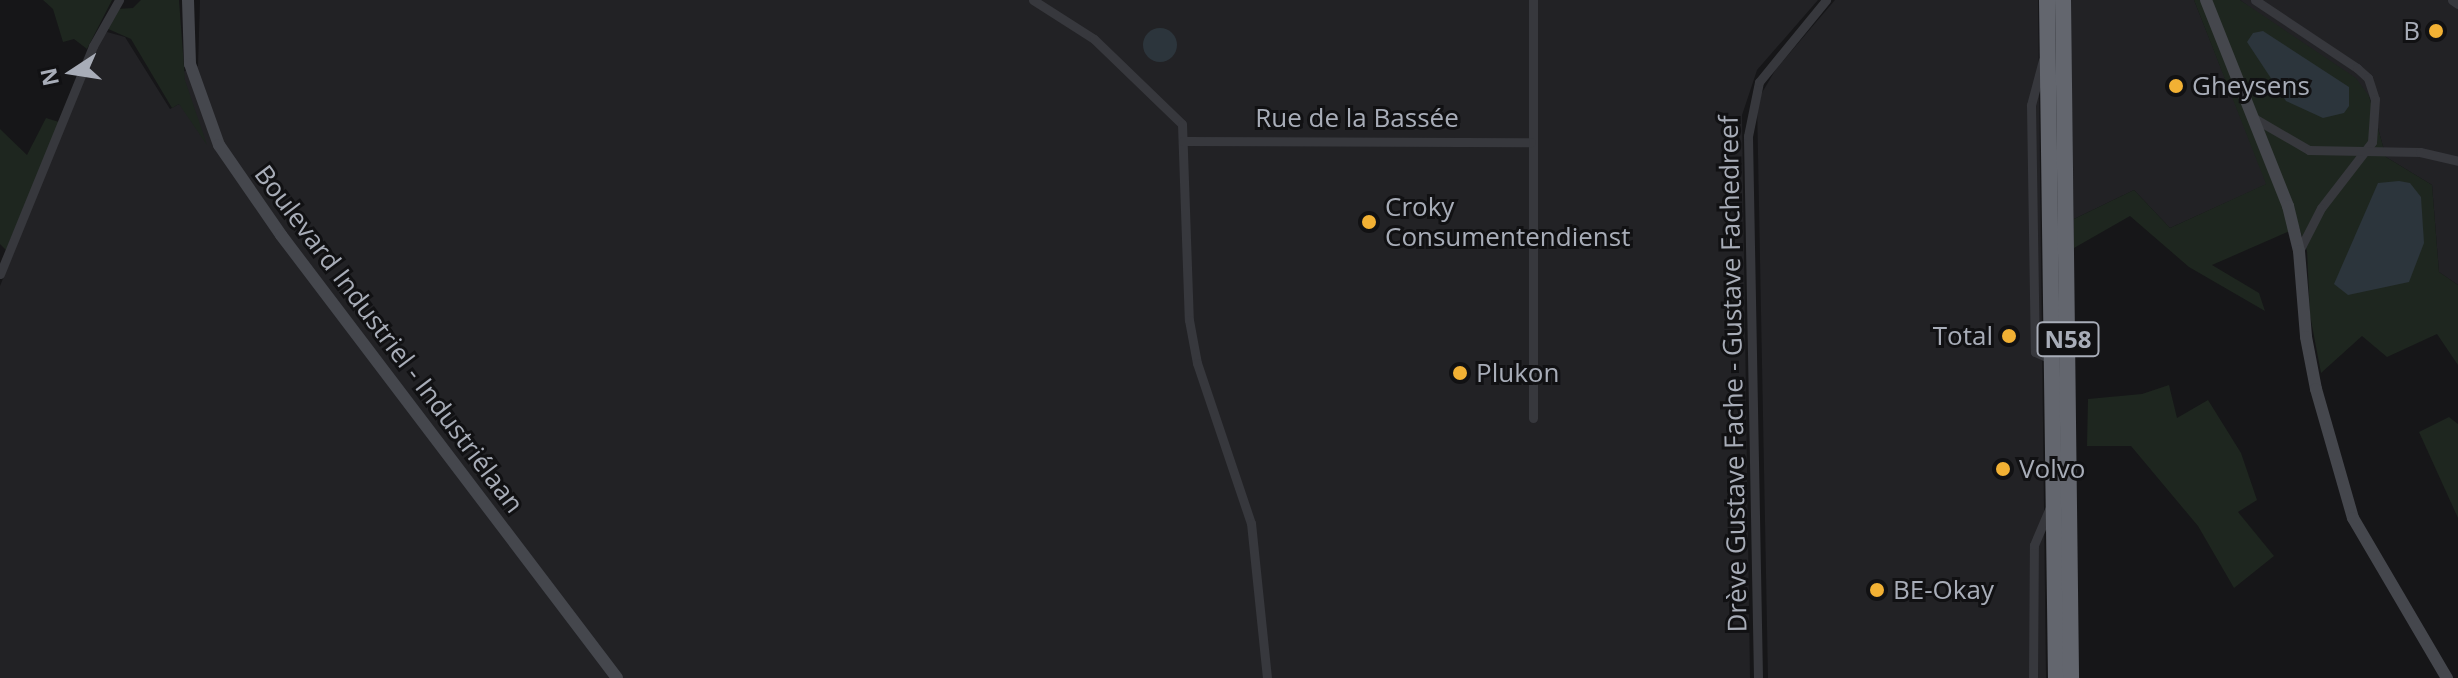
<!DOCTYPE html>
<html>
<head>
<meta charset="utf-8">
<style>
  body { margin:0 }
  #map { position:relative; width:2458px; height:678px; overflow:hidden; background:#161618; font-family:"Open Sans",sans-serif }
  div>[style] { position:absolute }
  .built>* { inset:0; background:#222225 }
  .green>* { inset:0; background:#1e261f }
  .water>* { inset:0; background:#2c353c }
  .round { border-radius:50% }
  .street>* { height:9px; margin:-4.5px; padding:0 4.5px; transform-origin:4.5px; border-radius:4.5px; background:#37383d }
  .secondary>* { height:12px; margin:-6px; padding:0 6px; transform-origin:6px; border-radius:6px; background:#45474d }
  .highway>* { height:16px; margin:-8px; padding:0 8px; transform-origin:8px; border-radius:8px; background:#63666e }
  .dots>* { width:22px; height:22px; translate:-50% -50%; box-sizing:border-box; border:4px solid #111113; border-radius:50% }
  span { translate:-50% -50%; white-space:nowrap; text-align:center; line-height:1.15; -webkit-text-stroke:6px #111113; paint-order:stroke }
  .shield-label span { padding:2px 6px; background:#111113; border:2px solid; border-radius:6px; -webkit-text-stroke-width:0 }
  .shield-label { font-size:24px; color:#a8adb8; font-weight:700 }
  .poi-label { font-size:26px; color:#a8adb8 }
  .right { translate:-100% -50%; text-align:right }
  .left { translate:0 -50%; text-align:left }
  .street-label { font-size:26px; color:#a8adb8 }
  .north { position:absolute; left:32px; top:32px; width:80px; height:80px; -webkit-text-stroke:6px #111113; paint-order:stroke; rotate:258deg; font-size:22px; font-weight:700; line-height:32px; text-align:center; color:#a8adb8 }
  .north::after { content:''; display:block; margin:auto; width:28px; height:36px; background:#a8adb8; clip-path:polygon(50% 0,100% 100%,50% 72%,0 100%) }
</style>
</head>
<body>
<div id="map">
  <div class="built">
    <i style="clip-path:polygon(200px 0,1818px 0,1757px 70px,1742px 115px,1750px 678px,0 678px,0 286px,100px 40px,107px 32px,125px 37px,170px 109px,179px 104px,172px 76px,198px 66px)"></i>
    <i style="clip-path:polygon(1835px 0,2038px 0,2046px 678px,1768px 678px,1757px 101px,1776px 69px)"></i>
    <i style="clip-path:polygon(2070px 0,2194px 0,2267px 184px,2170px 228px,2134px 190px,2074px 219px)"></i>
    <i style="clip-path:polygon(2240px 0,2458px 0,2458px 285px,2439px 272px,2432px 185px,2386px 157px,2369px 96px)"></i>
  </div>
  <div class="green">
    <i style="clip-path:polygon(43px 0,112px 0,87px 49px,74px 39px,63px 42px,53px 9px)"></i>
    <i style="clip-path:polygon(141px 0,179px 0,185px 80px,207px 145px,179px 104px,172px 108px,131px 39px,106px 28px,117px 9px,133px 8px)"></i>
    <i style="clip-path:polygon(2194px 0,2240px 0,2356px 78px,2369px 96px,2386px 157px,2432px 185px,2439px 272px,2458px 285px,2458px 365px,2437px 334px,2387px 357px,2362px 336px,2321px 373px,2310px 315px,2307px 251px,2299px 227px,2212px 265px,2259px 293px,2265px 311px,2189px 267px,2130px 216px,2074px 248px,2074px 219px,2134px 190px,2170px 228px,2266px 184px)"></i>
    <i style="clip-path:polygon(46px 118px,59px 122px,6px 250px,0 244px,0 129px,27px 155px)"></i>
    <i style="clip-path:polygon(2169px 385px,2177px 418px,2208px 400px,2241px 453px,2257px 500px,2238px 512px,2274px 556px,2234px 588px,2198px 526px,2131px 446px,2087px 446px,2088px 399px,2142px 394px)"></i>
    <i style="clip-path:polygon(2449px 417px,2458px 424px,2458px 518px,2419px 432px)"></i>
  </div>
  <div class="water">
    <i class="round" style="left:1143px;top:28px;width:34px;height:34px"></i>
    <i style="clip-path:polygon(2263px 31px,2349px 87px,2349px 106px,2344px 113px,2323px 118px,2286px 101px,2247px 42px,2253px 33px)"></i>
    <i style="clip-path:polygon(2399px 181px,2410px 183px,2421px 197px,2424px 243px,2409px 282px,2348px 295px,2334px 284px,2378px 183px)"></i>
  </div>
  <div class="street">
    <i style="left:1033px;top:0;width:72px;rotate:32.6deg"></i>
    <i style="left:1094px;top:39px;width:122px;rotate:44deg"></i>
    <i style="left:1182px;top:124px;width:196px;rotate:88deg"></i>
    <i style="left:1189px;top:320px;width:44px;rotate:79.5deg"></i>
    <i style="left:1197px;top:363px;width:169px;rotate:71.4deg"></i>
    <i style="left:1251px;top:523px;width:156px;rotate:84.1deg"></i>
    <i style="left:1533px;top:0;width:418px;rotate:90deg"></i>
    <i style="left:2255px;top:0;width:123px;rotate:33.7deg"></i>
    <i style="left:2357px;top:68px;width:15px;rotate:42deg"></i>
    <i style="left:2368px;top:78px;width:22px;rotate:72deg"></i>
    <i style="left:2375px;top:99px;width:43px;rotate:94deg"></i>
    <i style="left:2372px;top:142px;width:83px;rotate:127.7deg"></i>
    <i style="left:2321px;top:208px;width:48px;rotate:117.1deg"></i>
    <i style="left:2452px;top:0;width:7px;rotate:34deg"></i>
    <i style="left:2043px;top:60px;width:47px;rotate:104.9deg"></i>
    <i style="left:2031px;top:105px;width:247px;rotate:89.1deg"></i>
    <i style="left:2035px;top:352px;width:20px;rotate:24deg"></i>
    <i style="left:2252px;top:117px;width:66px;rotate:30.1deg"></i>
    <i style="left:2309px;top:150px;width:111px;rotate:1deg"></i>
    <i style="left:2420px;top:152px;width:39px;rotate:13deg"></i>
    <i style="left:1183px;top:141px;width:348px;rotate:0.2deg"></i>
    <i style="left:0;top:274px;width:246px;rotate:-67.8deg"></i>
    <i style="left:93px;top:46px;width:53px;rotate:-60.5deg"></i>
    <i style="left:1758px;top:678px;width:542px;rotate:-91.06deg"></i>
    <i style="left:1748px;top:136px;width:55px;rotate:-78.5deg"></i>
    <i style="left:1759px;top:82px;width:106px;rotate:-50.7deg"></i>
    <i style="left:2033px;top:678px;width:133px;rotate:-89.6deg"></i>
    <i style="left:2034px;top:545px;width:43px;rotate:-67deg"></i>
  </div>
  <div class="secondary">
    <i style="left:188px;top:0;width:64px;rotate:88.2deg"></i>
    <i style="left:190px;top:64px;width:86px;rotate:70.3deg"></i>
    <i style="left:219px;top:145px;width:109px;rotate:55.4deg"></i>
    <i style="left:281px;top:235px;width:556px;rotate:52.82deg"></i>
    <i style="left:2206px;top:0;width:222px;rotate:68.3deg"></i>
    <i style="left:2288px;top:206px;width:46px;rotate:76.3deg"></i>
    <i style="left:2299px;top:251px;width:86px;rotate:85.3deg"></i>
    <i style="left:2306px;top:337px;width:53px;rotate:79.1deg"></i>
    <i style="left:2316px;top:389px;width:134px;rotate:74deg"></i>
    <i style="left:2353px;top:518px;width:186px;rotate:59.6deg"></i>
  </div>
  <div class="highway">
    <i style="left:2047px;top:0;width:678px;rotate:89.24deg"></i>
    <i style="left:2063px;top:0;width:678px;rotate:89.32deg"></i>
  </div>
  <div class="dots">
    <i style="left:2436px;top:31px;background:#f2b134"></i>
    <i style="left:2176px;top:86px;background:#f2b134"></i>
    <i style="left:1369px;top:222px;background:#f2b134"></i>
    <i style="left:2009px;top:336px;background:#f2b134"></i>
    <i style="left:1460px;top:373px;background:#f2b134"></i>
    <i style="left:2003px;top:469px;background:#f2b134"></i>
    <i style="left:1877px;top:590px;background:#f2b134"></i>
  </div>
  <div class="shield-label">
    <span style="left:2068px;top:339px">N58</span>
  </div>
  <div class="poi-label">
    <span class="right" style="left:2420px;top:31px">B</span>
    <span class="left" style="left:2192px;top:86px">Gheysens</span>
    <span class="left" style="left:1385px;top:222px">Croky<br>Consumentendienst</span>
    <span class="right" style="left:1993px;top:336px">Total</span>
    <span class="left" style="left:1476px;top:373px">Plukon</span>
    <span class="left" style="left:2019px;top:469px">Volvo</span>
    <span class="left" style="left:1893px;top:590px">BE-Okay</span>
  </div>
  <div class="street-label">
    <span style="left:1357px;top:118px">Rue de la Bassée</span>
    <span style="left:389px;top:339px;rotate:53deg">Boulevard Industriel - Industriélaan</span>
    <span style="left:1733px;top:374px;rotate:-91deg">Drève Gustave Fache - Gustave Fachedreef</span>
  </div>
  <div class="north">N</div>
</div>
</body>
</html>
